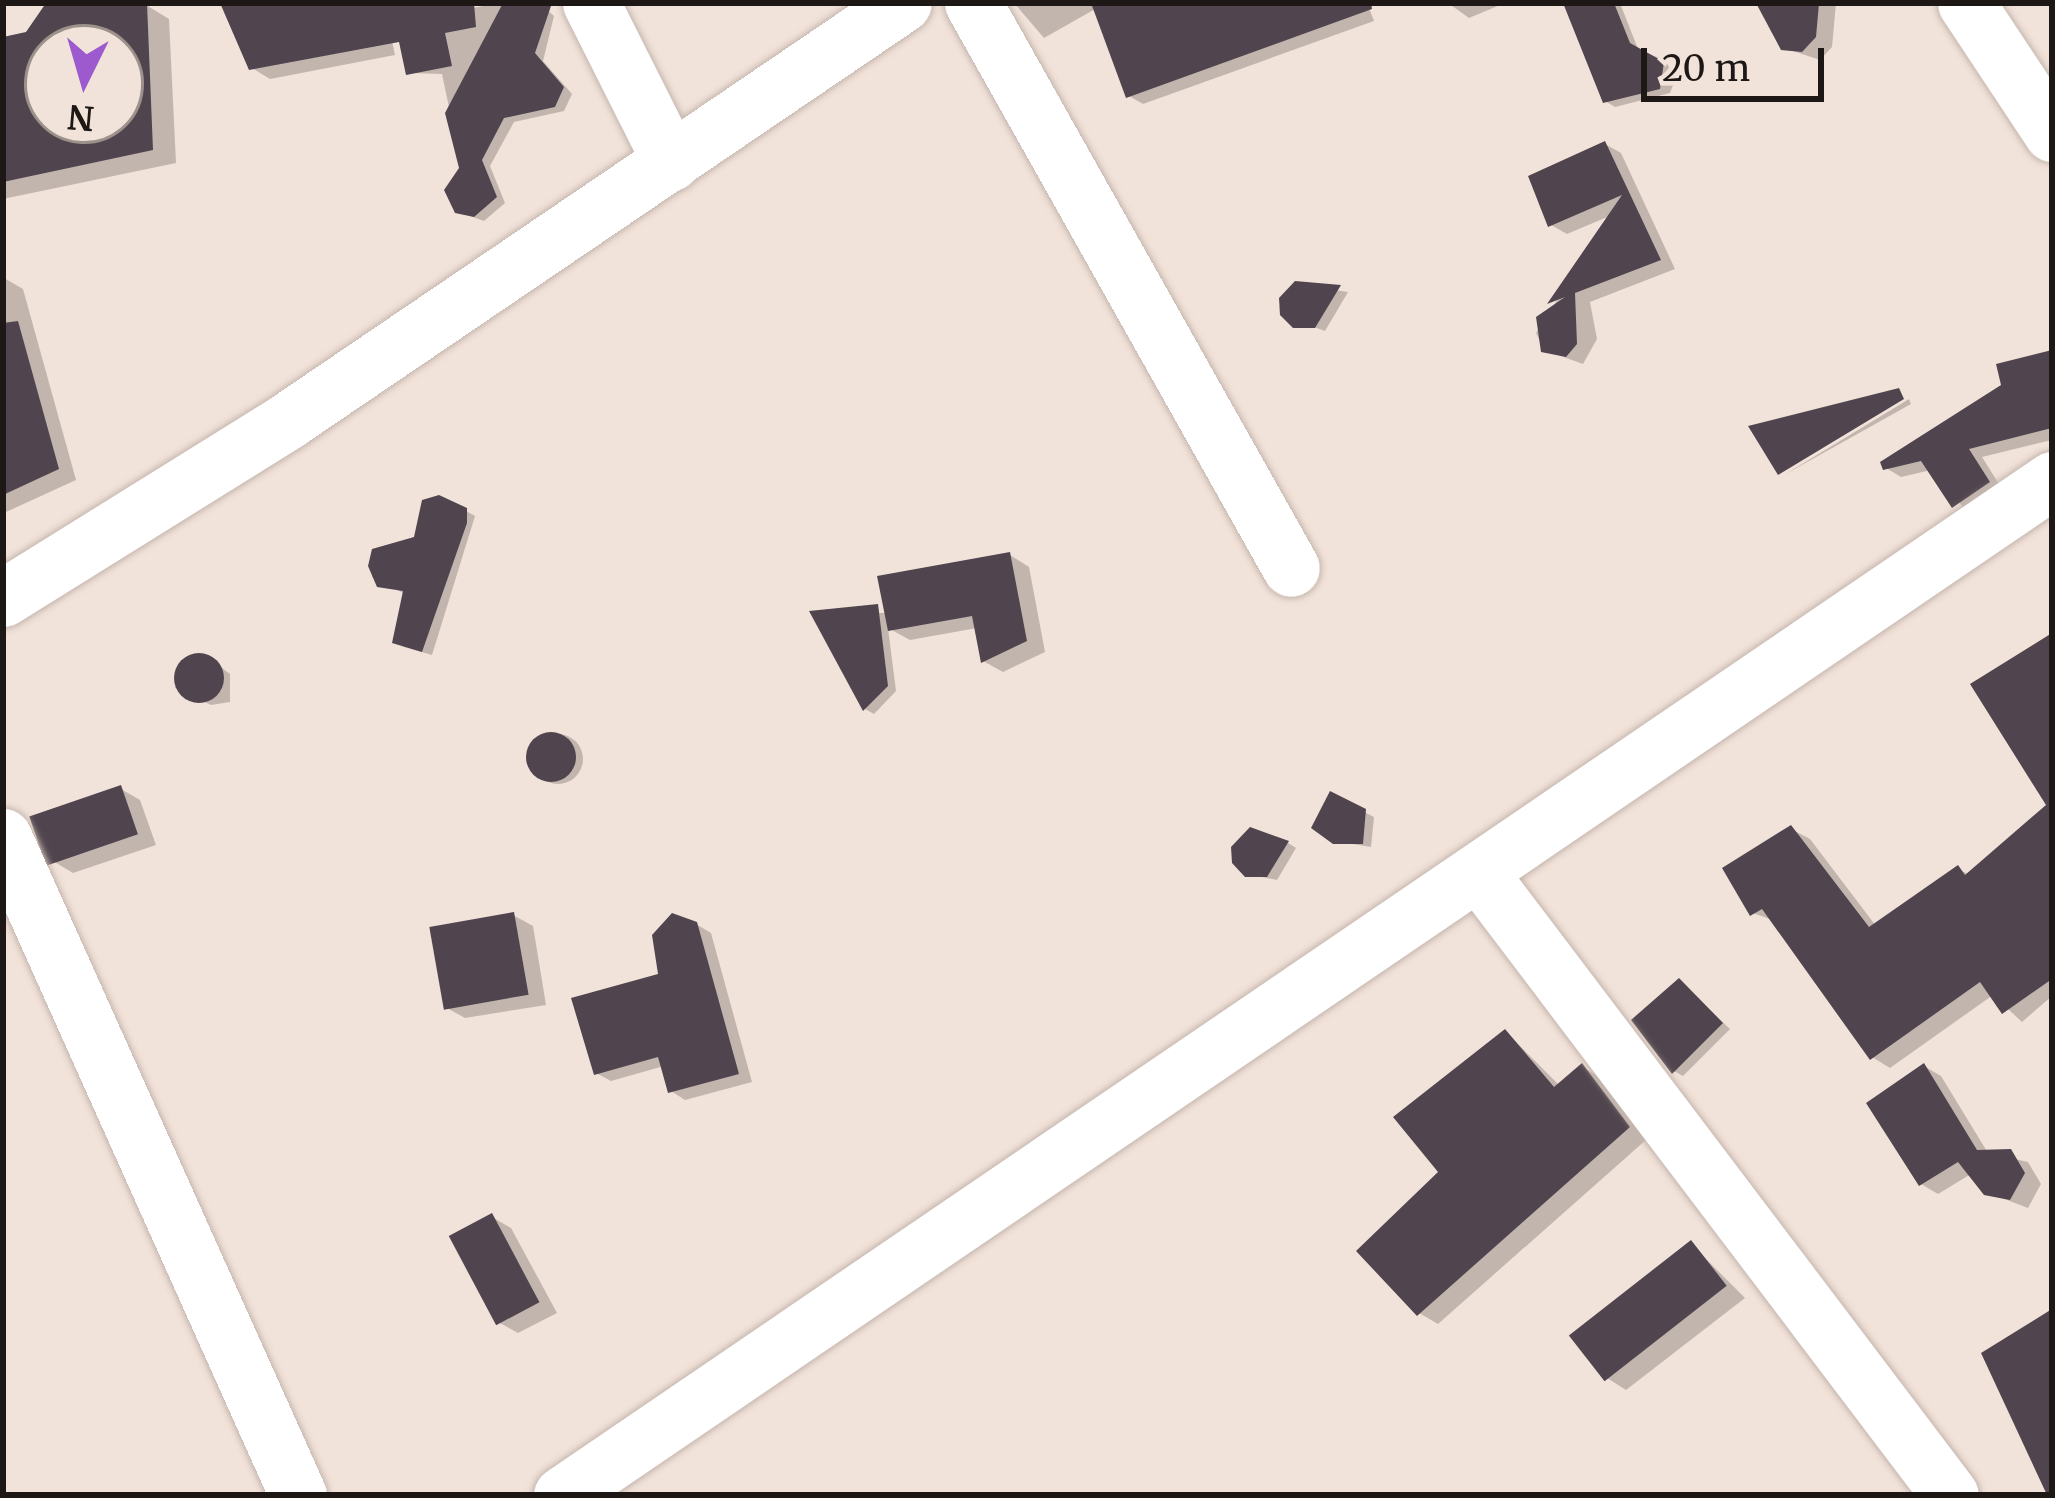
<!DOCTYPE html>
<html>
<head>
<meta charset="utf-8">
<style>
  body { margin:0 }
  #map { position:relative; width:2055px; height:1498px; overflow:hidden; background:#f2e3da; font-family:Merriweather,serif }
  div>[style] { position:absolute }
  .shadow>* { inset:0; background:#0003 }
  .round { border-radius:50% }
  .building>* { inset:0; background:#50454e; transform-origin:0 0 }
  .roads { filter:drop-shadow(0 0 3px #c5b6ae) drop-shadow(0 0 3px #c5b6ae) }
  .minor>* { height:57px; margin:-28.5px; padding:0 28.5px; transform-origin:28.5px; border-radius:28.5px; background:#fff }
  span { translate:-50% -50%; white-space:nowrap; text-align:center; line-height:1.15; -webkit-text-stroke:12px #f2e3da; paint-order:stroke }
  .frame { position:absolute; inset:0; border:6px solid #1d1815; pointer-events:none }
  .north { position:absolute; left:24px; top:24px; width:120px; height:120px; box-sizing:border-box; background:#f2e3da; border:3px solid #9d928b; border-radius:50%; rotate:185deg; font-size:33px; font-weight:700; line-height:48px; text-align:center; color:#1d1815 }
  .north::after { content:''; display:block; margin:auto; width:42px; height:54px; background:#9d59ce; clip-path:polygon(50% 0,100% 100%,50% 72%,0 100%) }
  .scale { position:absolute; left:1641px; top:48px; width:183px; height:54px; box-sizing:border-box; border:6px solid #1d1815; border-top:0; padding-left:15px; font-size:36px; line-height:42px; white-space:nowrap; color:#1d1815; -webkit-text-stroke:9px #f2e3da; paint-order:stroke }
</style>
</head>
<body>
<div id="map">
  <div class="shadow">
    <i style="clip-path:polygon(evenodd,56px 3px,146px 5px,169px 19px,176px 163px,3px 199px,3px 40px,28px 35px,56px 3px,48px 48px,120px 48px,120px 120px,48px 120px,48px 48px)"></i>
    <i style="clip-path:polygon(224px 3px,384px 3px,395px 55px,270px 79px,252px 68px)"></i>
    <i style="clip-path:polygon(498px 3px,539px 3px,554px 16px,543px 61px,572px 94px,564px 111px,514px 122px,490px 166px,505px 203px,484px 221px,457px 211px,462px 169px,442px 74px,409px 73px,398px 23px)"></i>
    <i style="clip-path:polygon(1014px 3px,1367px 3px,1374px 21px,1143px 104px,1129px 96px,1097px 8px,1044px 38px)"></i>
    <i style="clip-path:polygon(1448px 3px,1505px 3px,1469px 18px)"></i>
    <i style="clip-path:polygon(1598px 3px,1620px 3px,1638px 49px,1666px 61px,1675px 80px,1670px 93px,1615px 107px,1605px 101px)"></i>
    <i style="clip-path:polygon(1766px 3px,1836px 3px,1832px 47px,1820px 60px,1784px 48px)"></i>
    <i style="clip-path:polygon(1605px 144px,1621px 153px,1675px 269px,1590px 302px,1597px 339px,1583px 364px,1544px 350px,1536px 333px,1612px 215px,1567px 234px,1551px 225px)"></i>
    <i style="clip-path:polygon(4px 278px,23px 289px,76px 480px,6px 512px)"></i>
    <i style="clip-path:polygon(1296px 284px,1348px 292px,1325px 331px,1292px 319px)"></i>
    <i style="clip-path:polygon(2052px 353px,2052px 440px,1982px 457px,2004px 492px,1970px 515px,1931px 470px,1901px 477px,1886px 468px)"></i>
    <i style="clip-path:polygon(1909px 399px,1911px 404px,1784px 475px)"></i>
    <i style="clip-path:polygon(466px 511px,475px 516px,432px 655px,404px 647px,395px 642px,405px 594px,372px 577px,375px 552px,417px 540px)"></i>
    <i style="clip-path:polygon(1010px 555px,1029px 567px,1045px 652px,1003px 672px,983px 661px,977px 628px,910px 640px,888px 628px,896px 691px,874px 714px,865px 709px,814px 613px,887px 613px)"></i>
    <i style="clip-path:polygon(205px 655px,230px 674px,230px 702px,211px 705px,175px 688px,184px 661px)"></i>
    <i class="round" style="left:533px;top:734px;width:50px;height:50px"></i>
    <i style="clip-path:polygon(121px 789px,140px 800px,156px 845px,73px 873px,53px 861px)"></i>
    <i style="clip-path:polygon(1331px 795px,1374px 817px,1371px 847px,1334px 841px)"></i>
    <i style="clip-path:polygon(1791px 829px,1810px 839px,1876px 926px,1958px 869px,1970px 875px,2052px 831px,2052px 996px,2022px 1022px,1993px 995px,1890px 1068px,1872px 1057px,1775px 921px,1753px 913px)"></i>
    <i style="clip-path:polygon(1288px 843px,1296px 848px,1277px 880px,1247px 874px)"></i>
    <i style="clip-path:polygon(513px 915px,533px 926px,546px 1005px,465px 1018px,445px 1007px)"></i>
    <i style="clip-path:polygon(696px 924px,711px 933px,752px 1082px,685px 1100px,671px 1091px,664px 1066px,611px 1081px,596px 1073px)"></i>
    <i style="clip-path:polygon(1680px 982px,1730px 1029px,1683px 1076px,1674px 1071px)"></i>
    <i style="clip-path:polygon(1506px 1032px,1560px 1086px,1582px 1067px,1600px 1077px,1647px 1139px,1438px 1324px,1419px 1313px,1442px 1172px)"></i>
    <i style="clip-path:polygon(1924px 1066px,1941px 1076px,1988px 1153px,2028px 1162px,2041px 1184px,2028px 1208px,1986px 1192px,1971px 1174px,1938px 1194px,1921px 1184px)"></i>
    <i style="clip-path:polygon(492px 1217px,511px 1228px,557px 1313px,518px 1333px,498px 1322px)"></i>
    <i style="clip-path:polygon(1691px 1244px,1745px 1298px,1626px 1390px,1607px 1378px)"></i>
  </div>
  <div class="building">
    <i style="clip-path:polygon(evenodd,46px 3px,147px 3px,153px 150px,3px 182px,3px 37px,26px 32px,46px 3px,48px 48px,120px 48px,120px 120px,48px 120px,48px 48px)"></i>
    <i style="clip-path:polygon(220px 3px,474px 3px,476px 27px,445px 33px,452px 66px,406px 75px,399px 42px,249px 70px)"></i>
    <i style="clip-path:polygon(503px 3px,552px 3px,535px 53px,564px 87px,555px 107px,504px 118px,482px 160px,497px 197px,474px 217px,455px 213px,444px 190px,459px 168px,445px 113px)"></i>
    <i style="clip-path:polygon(1091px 3px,1371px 3px,1372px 9px,1126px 98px)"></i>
    <i style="clip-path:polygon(1563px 3px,1614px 3px,1630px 43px,1664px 62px,1660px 89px,1603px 103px)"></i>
    <i style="clip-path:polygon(1756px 3px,1819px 3px,1816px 37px,1802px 52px,1781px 50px)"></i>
    <i style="clip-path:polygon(1605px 141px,1661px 260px,1575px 293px,1577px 344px,1566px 357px,1541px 352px,1536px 317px,1565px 297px,1547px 304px,1622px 195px,1548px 227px,1528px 176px)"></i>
    <i style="clip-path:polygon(1295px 281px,1341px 285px,1315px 328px,1293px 328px,1280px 315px,1279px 298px)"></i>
    <i style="clip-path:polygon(18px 321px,59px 469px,3px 495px,3px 323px)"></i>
    <i style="clip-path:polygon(2052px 350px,2052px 428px,1969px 449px,1990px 482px,1952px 508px,1921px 461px,1883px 470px,1880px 462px,2001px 385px,1996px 364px)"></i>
    <i style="clip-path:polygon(1899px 388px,1904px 399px,1778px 475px,1748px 426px)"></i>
    <i style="clip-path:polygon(439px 495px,467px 508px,467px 523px,422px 652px,392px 643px,403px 591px,377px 587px,368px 566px,372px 549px,414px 537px,422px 500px)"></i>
    <i style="clip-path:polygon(1010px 552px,1027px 641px,981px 663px,972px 616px,888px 631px,877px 576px)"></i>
    <i style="clip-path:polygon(878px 604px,888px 686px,863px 711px,809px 611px)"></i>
    <i style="clip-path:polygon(2052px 633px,2052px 979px,2002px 1014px,1980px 982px,1870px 1060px,1762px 909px,1750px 916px,1722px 868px,1791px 825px,1869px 927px,1958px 865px,1965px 875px,2046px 805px,1970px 684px)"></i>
    <i class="round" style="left:174px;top:653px;width:50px;height:50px"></i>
    <i class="round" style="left:526px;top:732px;width:50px;height:50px"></i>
    <i style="left:121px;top:785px;width:52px;height:97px;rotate:71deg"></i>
    <i style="clip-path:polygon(1330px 791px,1366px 809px,1363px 844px,1333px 844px,1311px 828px)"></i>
    <i style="clip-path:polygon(1250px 827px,1289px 841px,1267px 877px,1245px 877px,1232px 863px,1231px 847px)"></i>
    <i style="left:514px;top:912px;width:84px;height:86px;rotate:80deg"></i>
    <i style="clip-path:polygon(672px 913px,697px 922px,739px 1074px,668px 1093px,658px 1057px,594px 1075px,571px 998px,658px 974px,652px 935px)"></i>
    <i style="clip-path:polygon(1679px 978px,1723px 1023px,1672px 1074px,1631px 1020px)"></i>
    <i style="clip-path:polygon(1505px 1029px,1554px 1087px,1582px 1063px,1630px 1127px,1417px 1316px,1356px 1251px,1438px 1172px,1393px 1117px)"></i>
    <i style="clip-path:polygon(1924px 1063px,1977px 1150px,2011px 1149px,2025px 1173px,2010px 1200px,1984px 1195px,1958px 1162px,1919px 1186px,1866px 1103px)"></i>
    <i style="left:492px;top:1213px;width:101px;height:49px;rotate:62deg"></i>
    <i style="left:1691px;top:1240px;width:58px;height:155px;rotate:52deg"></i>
    <i style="clip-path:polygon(2052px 1309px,2052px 1495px,2047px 1495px,1981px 1353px)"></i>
  </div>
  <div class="roads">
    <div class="minor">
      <i style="left:591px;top:3px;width:178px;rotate:63.3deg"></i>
      <i style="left:973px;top:3px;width:648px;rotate:60.63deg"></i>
      <i style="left:1966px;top:3px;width:156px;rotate:56.5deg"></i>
      <i style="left:3px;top:598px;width:335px;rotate:-31.9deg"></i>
      <i style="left:287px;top:421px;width:744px;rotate:-34.16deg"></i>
      <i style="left:3px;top:837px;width:721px;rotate:65.85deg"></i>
      <i style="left:1479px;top:873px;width:780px;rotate:52.87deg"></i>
      <i style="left:562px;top:1495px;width:1803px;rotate:-34.26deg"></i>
    </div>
  </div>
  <div class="frame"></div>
  <div class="north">N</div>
  <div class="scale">20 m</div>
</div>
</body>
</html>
